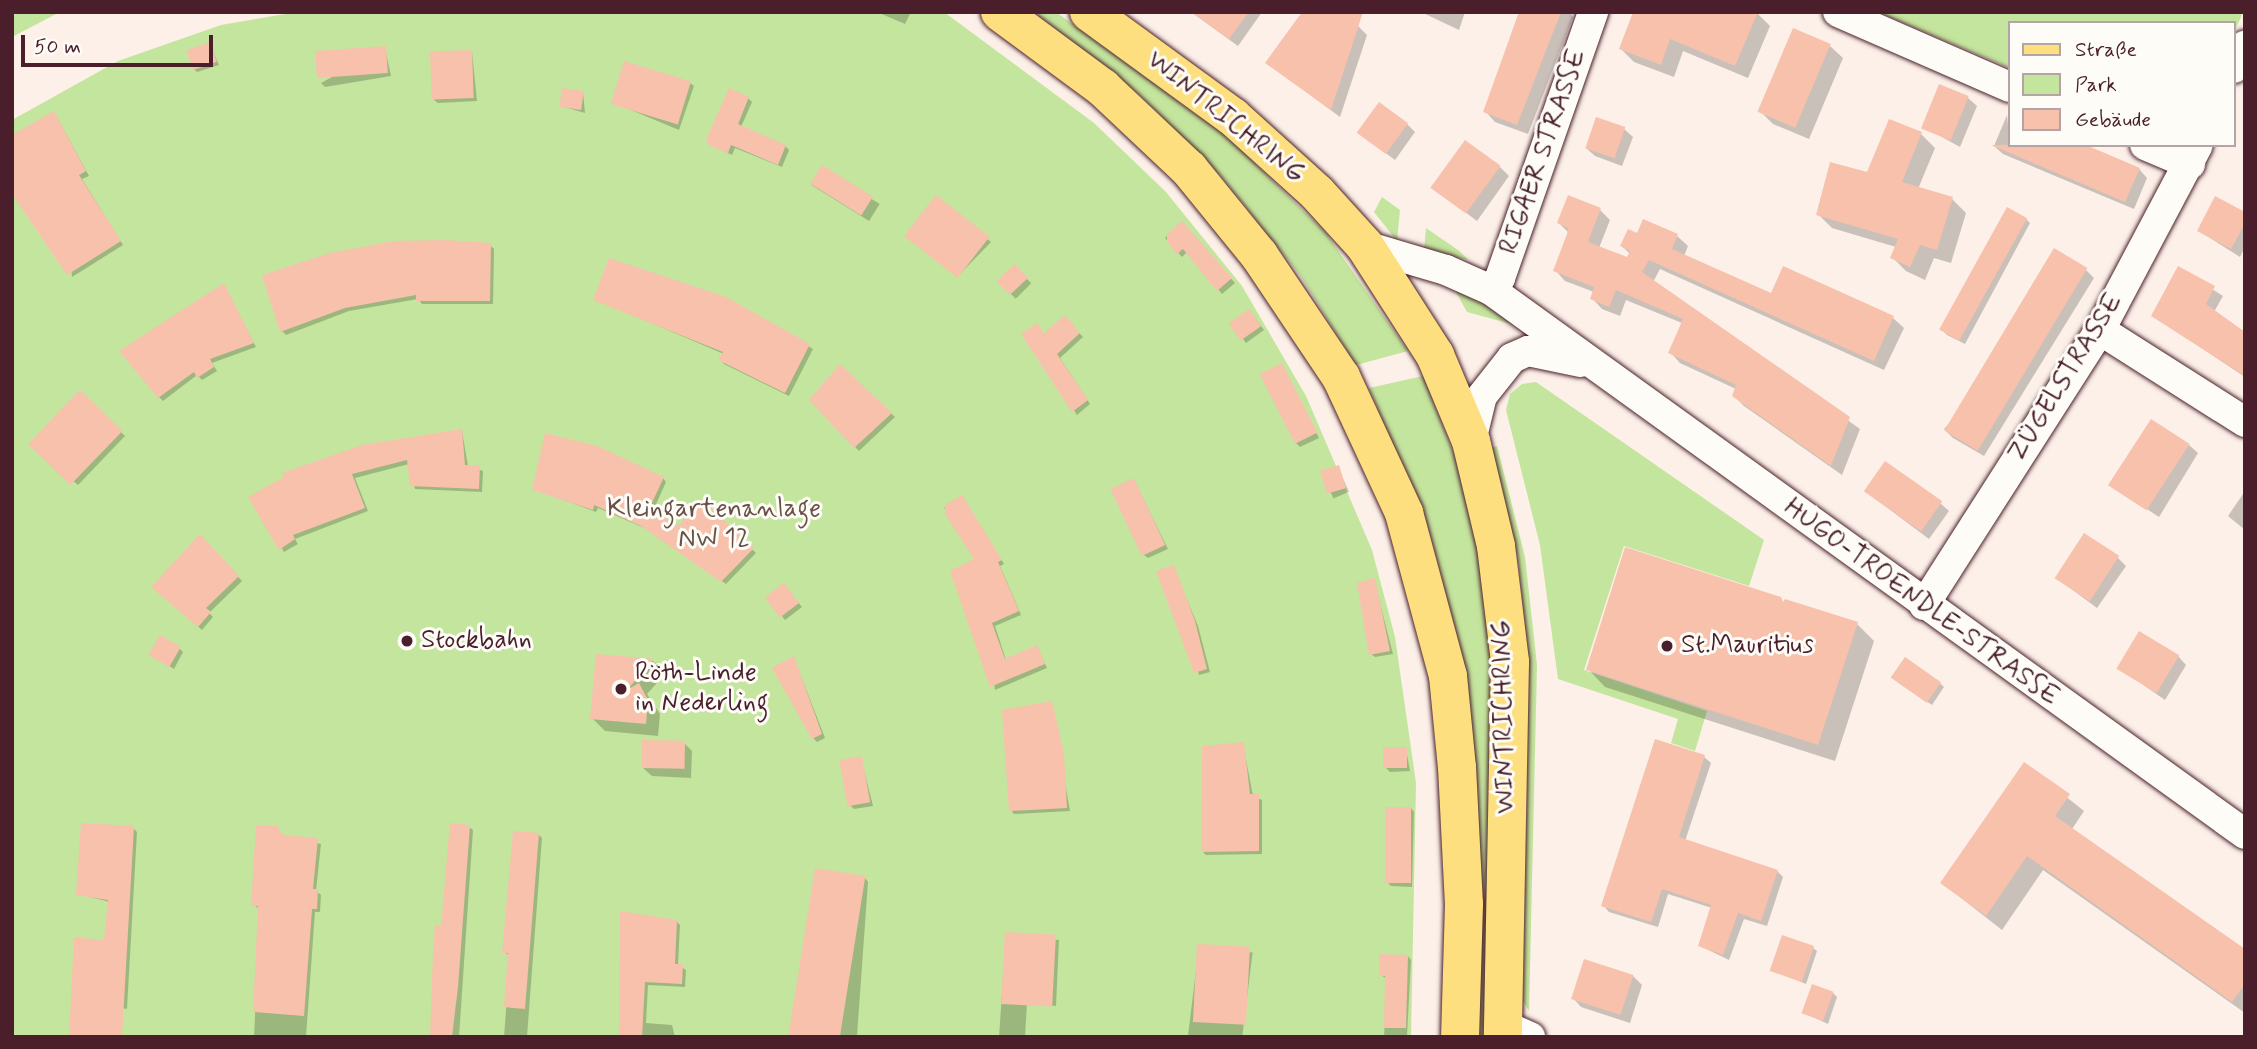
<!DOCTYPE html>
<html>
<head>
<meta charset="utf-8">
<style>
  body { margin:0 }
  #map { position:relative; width:2257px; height:1049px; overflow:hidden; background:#fcf0e8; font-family:Mynerve,sans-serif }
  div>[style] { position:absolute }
  .green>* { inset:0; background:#c4e59d }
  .shadow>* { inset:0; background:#0003; transform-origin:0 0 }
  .building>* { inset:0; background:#f8c1ac; transform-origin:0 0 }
  .roads { filter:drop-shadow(0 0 2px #4a1f2b) drop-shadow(0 0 2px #4a1f2b) }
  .street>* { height:30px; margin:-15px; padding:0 15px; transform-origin:15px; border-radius:15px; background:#fdfcf7 }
  .primary>* { height:38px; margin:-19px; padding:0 19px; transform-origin:19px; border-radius:19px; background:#fedf80 }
  .dots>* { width:19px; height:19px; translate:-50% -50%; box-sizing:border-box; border:4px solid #fdfcf7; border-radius:50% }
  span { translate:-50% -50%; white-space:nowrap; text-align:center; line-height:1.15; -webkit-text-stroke:6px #fdfcf7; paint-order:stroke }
  .street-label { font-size:26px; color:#4a1f2b }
  .park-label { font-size:26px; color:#685048 }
  .poi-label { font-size:26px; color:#4a1f2b }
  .left { translate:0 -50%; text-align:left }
  .frame { position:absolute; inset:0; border:14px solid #4a1f2b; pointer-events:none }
  .legend { position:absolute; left:2008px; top:21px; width:228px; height:126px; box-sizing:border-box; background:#fdfcf7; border:2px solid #b5a4a5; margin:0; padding:9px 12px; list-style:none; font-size:21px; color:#4a1f2b }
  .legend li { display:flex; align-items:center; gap:14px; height:35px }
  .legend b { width:35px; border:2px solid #b5a4a5 }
  .scale { position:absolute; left:21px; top:35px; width:192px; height:32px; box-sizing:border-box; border:4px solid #4a1f2b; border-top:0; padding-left:9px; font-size:21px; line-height:24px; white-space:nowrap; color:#4a1f2b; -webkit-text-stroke:5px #fdfcf7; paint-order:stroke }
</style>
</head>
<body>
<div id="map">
  <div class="green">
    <i style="clip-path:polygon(18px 12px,60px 12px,12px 37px,12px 16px)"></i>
    <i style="clip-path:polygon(297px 12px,944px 12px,1094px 123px,1166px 192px,1242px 286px,1306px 396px,1372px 550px,1395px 637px,1416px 783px,1411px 1037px,12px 1037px,12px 120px,118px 61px,221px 25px)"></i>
    <i style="clip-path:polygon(1034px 12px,1056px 12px,1230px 139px,1325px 232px,1408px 351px,1356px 365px,1300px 275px,1221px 176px,1141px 96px)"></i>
    <i style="clip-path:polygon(1878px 12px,2243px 12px,2234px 33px,2234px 23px,2010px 23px,2010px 68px)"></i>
    <i style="clip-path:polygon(1382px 197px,1400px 210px,1397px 241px,1374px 212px)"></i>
    <i style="clip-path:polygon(1426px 228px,1458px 250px,1469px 260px,1424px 251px)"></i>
    <i style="clip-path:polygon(1451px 283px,1471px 291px,1515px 325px,1467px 312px)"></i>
    <i style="clip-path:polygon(1423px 376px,1461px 472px,1476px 533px,1492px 636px,1486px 1037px,1478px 1037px,1459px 643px,1429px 531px,1369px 388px)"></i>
    <i style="clip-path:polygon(1536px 382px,1764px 540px,1749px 586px,1624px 546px,1584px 670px,1707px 711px,1695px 751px,1671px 743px,1678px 719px,1558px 679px,1540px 545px,1506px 410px,1510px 394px,1522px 384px)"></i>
    <i style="clip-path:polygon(1497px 446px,1525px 557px,1537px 665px,1529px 1011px,1523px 1001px,1529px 667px,1518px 559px,1491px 448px)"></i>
  </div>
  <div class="shadow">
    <i style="clip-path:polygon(877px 12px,911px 12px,905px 24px)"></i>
    <i style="clip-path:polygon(1191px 12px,1262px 12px,1238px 46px)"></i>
    <i style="clip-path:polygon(1421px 12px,1465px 12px,1459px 30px)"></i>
    <i style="clip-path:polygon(1519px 12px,1570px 12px,1573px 17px,1528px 134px,1495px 122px,1485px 111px)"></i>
    <i style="clip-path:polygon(1757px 13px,1770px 26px,1748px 78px,1683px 51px,1674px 77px,1634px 62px,1621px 49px)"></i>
    <i style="clip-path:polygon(1358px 26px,1367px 35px,1340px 117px,1267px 63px)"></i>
    <i style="clip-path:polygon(210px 44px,219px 65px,197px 72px,194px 69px)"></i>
    <i style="clip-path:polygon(1830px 46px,1843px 58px,1809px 139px,1773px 124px,1760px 111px)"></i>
    <i style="clip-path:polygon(385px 48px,391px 76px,325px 87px,321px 83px)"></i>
    <i style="clip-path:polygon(472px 52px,477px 101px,438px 103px,434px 100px)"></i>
    <i style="clip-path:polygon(690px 83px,694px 86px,679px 130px,614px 103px)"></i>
    <i style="clip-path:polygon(583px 92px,585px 113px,561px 106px)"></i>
    <i style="clip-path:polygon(748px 98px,752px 102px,741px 127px,785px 146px,789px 150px,782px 167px,735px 148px,732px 155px,711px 145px)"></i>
    <i style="clip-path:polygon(1968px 98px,1977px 106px,1960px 147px,1924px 127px)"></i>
    <i style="clip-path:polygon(2007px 115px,2010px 145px,2139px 169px,2147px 178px,2134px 209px,2003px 154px,1994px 146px)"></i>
    <i style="clip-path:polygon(57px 117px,89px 176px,82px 179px,123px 245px,72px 277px)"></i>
    <i style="clip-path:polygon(1407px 124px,1415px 132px,1395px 160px,1359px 133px)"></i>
    <i style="clip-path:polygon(1624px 129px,1633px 137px,1622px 166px,1595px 156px,1586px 148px)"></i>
    <i style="clip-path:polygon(1921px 134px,1935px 148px,1918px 189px,1952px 199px,1966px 213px,1951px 263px,1934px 258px,1925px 280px,1906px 271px,1892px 257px,1896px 247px,1832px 228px,1818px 214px)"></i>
    <i style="clip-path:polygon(1500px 167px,1509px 176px,1477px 221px,1433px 188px)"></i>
    <i style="left:822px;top:168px;width:68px;height:20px;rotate:32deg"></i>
    <i style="clip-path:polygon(936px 198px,991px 242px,957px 277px,912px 240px)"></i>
    <i style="clip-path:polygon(1600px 210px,1610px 220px,1599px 248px,1628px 259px,1630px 254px,1622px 246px,1638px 236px,1644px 222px,1677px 236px,1688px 246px,1684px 256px,1772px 295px,1893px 318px,1904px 328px,1884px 370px,1660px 269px,1653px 282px,1860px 429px,1842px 475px,1744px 406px,1734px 396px,1736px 389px,1680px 363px,1670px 352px,1682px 323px,1626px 300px,1620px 316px,1602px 309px,1592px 298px,1594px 292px,1565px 281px,1555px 270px,1569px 233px,1559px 223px)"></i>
    <i style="clip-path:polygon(2245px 214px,2245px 247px,2240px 257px,2199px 231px)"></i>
    <i style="clip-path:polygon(2026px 219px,2030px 223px,1965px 344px,1947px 335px,1943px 331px)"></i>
    <i style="clip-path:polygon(1182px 223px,1235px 283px,1222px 294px,1187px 252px,1182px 257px,1165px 238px)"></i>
    <i style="clip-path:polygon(490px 245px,494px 249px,493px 304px,422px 304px,418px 299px,349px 311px,286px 335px,282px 331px)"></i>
    <i style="left:1015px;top:267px;width:23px;height:22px;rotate:45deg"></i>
    <i style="clip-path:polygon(2179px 268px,2223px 296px,2214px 312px,2245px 334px,2245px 377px,2153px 316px)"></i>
    <i style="clip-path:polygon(2086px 270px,2094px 278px,1984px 456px,1953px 438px,1944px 429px)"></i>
    <i style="clip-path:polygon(224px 286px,256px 347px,212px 363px,217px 371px,202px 380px,197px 375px,163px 401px,159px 397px)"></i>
    <i style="clip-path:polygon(726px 298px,813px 349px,789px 396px,724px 364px,721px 360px,724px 354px,595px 299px)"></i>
    <i style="clip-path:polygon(1253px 315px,1264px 330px,1246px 343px,1232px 324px)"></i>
    <i style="clip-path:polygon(1064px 317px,1083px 337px,1060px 358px,1090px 404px,1077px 415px,1024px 334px,1044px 335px)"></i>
    <i style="clip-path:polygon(1281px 365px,1319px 438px,1300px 447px,1296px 443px)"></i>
    <i style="clip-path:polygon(840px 367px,895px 417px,859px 451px,811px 400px)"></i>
    <i style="clip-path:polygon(80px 392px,125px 436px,78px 485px,37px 451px)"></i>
    <i style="clip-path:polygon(462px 431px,468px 466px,483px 471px,482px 492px,415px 489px,409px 464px,355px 478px,368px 511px,295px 539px,298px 544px,284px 552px,251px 498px)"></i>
    <i style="clip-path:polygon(2189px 445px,2198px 453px,2159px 517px,2112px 486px)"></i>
    <i style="left:1338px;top:467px;width:27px;height:17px;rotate:66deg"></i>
    <i style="clip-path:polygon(663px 478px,666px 482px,653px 511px,679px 529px,701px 502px,756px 553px,726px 584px,647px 529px,598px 508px,596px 512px,534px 489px)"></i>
    <i style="clip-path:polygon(1134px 480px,1168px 549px,1148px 558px,1144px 555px)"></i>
    <i style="clip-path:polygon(1865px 491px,1940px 503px,1949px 511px,1929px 539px)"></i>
    <i style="clip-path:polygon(2245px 491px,2245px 530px,2228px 516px)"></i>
    <i style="clip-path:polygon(962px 497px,1004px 564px,1000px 566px,1021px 615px,995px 626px,1006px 660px,1037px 647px,1047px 668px,995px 690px,976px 560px,944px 508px)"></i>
    <i style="clip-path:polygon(200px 537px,242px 581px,209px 613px,213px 617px,202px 630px,153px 587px)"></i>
    <i style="clip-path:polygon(2118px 558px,2126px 566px,2097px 608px,2055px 577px)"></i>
    <i style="clip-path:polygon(1173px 567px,1198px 626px,1210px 672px,1199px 675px)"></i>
    <i style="clip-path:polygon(1374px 580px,1393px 654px,1375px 657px,1371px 654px)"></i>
    <i style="clip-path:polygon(787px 589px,802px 607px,785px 620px,768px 598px)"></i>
    <i style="clip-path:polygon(1784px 603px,1857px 624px,1874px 641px,1835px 761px,1605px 687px,1588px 669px)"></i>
    <i style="clip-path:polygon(179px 648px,183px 652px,174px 669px,151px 654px)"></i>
    <i style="clip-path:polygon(597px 656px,653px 661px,666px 673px,647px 694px,660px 714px,658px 736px,605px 731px,592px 718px)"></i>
    <i style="clip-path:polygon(2178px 656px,2186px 665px,2165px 700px,2119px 668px)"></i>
    <i style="clip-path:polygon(794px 658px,825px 738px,817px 742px,813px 738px)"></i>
    <i style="clip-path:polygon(1897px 682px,1940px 683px,1944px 687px,1932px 705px)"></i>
    <i style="clip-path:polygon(1051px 703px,1070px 811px,1014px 814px,1011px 810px)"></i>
    <i style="clip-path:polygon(684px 743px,692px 751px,691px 778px,652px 776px,643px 768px)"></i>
    <i style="clip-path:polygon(1243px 744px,1253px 796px,1262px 800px,1262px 854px,1206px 855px,1202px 851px)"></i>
    <i style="clip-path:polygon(1406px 749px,1410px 771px,1390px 772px,1386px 768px)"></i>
    <i style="clip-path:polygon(1704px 757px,1711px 763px,1685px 841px,1777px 871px,1783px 877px,1767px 926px,1744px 919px,1729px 960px,1700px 946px,1712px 908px,1668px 894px,1658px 927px,1609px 912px,1603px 905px)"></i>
    <i style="clip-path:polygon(861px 758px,873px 806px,854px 809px,850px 805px)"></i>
    <i style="clip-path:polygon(2025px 764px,2084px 811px,2072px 829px,2245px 951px,2245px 1013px,2043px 870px,2002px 930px,1942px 883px)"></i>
    <i style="clip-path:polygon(1411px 808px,1414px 812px,1412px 887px,1391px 886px,1387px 882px)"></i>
    <i style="clip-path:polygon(469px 827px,473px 830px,459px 1037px,431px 1037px,443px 928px)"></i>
    <i style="clip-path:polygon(133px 828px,137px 832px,127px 1009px,120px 1008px,106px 941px,110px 902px,78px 894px)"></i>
    <i style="clip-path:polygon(277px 828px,284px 837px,321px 844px,316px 891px,321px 895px,320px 912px,315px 912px,306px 1037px,254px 1037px,260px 909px,253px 905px)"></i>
    <i style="clip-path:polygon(538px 834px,542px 838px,527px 1037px,504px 1037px,510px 956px,504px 952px)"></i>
    <i style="clip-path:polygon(865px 878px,868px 882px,857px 1036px,808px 1037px)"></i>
    <i style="clip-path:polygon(676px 921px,680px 925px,678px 965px,686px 970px,685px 987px,648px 985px,646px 1023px,672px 1025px,675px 1037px,619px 1037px,623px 982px)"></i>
    <i style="clip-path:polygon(1006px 934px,1059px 940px,1056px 1006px,1027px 1003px,1025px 1037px,999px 1037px)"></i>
    <i style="left:1199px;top:946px;width:54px;height:91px;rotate:7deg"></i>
    <i style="clip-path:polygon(1813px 948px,1817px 951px,1806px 984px,1772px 970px)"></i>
    <i style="clip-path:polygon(1408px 956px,1411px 960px,1407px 1037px,1384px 1037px,1387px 979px,1381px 975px)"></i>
    <i style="clip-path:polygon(1633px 976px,1642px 985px,1630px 1023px,1581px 1007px,1573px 998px)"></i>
    <i style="clip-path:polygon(1833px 993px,1837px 997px,1828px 1024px,1804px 1013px)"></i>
  </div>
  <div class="building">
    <i style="clip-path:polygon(1191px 12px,1249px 12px,1229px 39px)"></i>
    <i style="clip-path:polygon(1302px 12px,1363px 12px,1331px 110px,1265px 63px)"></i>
    <i style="clip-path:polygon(1519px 12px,1561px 12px,1517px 125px,1483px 112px)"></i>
    <i style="clip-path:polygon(1633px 12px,1758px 12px,1735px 66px,1670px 39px,1661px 65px,1619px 49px)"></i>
    <i style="left:1793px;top:28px;width:41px;height:91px;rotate:23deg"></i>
    <i style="left:210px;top:42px;width:21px;height:25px;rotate:71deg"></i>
    <i style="left:386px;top:46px;width:27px;height:71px;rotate:86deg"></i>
    <i style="left:472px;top:50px;width:48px;height:42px;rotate:88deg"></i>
    <i style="left:624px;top:61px;width:70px;height:45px;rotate:17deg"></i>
    <i style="left:1939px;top:84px;width:32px;height:48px;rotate:22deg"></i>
    <i style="left:562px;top:88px;width:22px;height:19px;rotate:8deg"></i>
    <i style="clip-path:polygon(729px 88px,749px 97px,738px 124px,786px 145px,778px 165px,731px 145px,728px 153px,710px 146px,706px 140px)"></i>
    <i style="left:1379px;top:102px;width:36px;height:38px;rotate:36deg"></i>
    <i style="clip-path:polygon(54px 111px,86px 171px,79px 175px,121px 241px,67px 275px,12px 194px,12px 135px)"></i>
    <i style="left:1596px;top:117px;width:31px;height:33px;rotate:19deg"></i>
    <i style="clip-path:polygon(1889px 119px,1922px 132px,1902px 182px,1953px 197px,1937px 250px,1920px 245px,1910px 267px,1890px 258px,1898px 239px,1816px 215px,1830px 162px,1867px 172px)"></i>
    <i style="left:1465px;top:140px;width:44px;height:59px;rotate:36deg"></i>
    <i style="clip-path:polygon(1991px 145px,2086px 145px,2140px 168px,2125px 202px)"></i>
    <i style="left:822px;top:165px;width:60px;height:22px;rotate:32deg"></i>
    <i style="left:936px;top:195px;width:68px;height:52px;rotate:38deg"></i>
    <i style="clip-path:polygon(1568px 195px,1601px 208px,1588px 242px,1627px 257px,1630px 251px,1620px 246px,1628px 229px,1637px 233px,1643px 219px,1678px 234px,1672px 249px,1771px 293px,1783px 266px,1894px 316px,1874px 361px,1649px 260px,1642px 272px,1850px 417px,1831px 466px,1732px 396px,1736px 385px,1668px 353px,1683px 319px,1616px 290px,1609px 307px,1590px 299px,1594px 287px,1553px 271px,1567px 234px,1568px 228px,1557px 223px)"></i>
    <i style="clip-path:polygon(2215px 196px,2245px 212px,2245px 223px,2231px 249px,2197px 231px)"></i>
    <i style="left:2007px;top:207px;width:23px;height:140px;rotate:29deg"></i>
    <i style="clip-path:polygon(1182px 221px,1232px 278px,1217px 291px,1183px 249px,1177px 254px,1167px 242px,1167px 234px)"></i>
    <i style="clip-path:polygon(445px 240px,491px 243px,490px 301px,416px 301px,416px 295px,345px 308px,280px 332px,262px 275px,330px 253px,393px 241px)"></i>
    <i style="left:2054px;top:248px;width:39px;height:213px;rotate:31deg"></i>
    <i style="clip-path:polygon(609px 258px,726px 297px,810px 344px,785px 393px,718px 360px,723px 352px,593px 300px)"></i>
    <i style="left:1015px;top:264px;width:19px;height:25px;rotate:47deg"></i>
    <i style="clip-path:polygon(2178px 266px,2215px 286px,2206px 304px,2245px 332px,2245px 376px,2151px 316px)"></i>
    <i style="clip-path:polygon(224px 283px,254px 343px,210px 359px,214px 367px,197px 378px,194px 372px,158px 398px,119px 351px)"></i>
    <i style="left:1249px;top:309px;width:21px;height:25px;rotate:55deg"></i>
    <i style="clip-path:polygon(1065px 315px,1080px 333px,1057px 354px,1088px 400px,1072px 412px,1021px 334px,1037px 323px,1046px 337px,1044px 333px)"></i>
    <i style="left:1282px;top:363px;width:78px;height:25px;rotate:63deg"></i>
    <i style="clip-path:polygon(840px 364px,892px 413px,854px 448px,809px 400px)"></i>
    <i style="left:80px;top:390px;width:59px;height:75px;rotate:44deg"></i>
    <i style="left:2151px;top:419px;width:46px;height:79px;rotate:33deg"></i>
    <i style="clip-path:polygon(462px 429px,465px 465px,480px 465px,479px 489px,410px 486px,407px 460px,352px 474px,365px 508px,293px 535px,295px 539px,279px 550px,248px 497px,284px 477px,282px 473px,362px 445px)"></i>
    <i style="clip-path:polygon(545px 433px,597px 446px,664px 477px,650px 507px,678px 526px,701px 499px,754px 548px,721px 582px,641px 526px,594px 505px,593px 510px,532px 490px)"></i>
    <i style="left:1885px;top:461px;width:70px;height:37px;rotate:35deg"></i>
    <i style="left:1339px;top:465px;width:24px;height:20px;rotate:73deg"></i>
    <i style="left:1134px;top:478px;width:74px;height:26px;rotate:65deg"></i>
    <i style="clip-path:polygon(962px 495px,1002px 560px,998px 562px,1019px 611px,992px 623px,1005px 659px,1037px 645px,1045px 664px,990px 687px,950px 571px,974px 559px,945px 514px,945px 505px)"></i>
    <i style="left:2084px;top:533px;width:42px;height:54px;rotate:33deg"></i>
    <i style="clip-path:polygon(200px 534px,239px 576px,206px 608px,211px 612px,198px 627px,151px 587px)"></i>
    <i style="clip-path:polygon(1625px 547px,1781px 597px,1783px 602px,1785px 599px,1858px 622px,1818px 745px,1586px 670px)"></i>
    <i style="clip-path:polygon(1174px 565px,1195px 621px,1207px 669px,1194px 673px,1156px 571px)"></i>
    <i style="clip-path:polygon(1375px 578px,1390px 651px,1369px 655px,1357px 583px)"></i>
    <i style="left:784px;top:583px;width:25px;height:24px;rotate:53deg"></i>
    <i style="left:2139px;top:631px;width:47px;height:44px;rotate:31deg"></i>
    <i style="left:160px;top:635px;width:24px;height:23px;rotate:30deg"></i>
    <i style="clip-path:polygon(596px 654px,654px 659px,627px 690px,639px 683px,648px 700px,646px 724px,590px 719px)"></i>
    <i style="clip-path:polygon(794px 656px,822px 734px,812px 739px,772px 668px)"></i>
    <i style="left:1905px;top:657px;width:44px;height:25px;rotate:35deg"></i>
    <i style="clip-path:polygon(1052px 701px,1064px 754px,1067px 808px,1009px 811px,1002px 710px)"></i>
    <i style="clip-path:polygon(1655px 739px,1705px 755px,1679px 837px,1778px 870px,1761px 921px,1738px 913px,1723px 955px,1698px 946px,1711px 905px,1662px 889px,1651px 922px,1601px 906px)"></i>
    <i style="left:642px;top:740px;width:43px;height:28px;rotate:1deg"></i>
    <i style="clip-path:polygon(1244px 742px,1250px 794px,1259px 794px,1259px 851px,1201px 852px,1202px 746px)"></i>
    <i style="left:1407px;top:747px;width:21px;height:24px;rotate:90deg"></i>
    <i style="left:862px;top:756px;width:47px;height:23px;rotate:80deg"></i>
    <i style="clip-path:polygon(2024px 762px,2070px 794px,2055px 816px,2245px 949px,2245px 984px,2232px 1002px,2027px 856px,1986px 916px,1940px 883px)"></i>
    <i style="left:1385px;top:807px;width:26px;height:76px"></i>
    <i style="clip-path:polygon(81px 823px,134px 826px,122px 1037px,69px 1037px,74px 937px,104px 940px,108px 900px,76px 895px)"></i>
    <i style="clip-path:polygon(450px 823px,470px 825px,458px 987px,452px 1037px,430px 1037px,433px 951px,435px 925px,441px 926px)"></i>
    <i style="clip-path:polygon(256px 825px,277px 826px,283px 835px,318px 838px,313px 889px,318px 889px,317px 909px,312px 909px,304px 1016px,253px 1012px,258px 906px,251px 906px)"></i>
    <i style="clip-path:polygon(513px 831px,539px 833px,525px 1009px,504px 1007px,508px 953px,502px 953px)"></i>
    <i style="left:815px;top:868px;width:51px;height:169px;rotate:9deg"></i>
    <i style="clip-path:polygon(620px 911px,677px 920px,675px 964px,683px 964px,682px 984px,645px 982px,642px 1037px,619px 1037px)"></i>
    <i style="left:1005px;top:932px;width:51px;height:72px;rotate:3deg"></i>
    <i style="left:1782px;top:935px;width:34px;height:38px;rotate:19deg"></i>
    <i style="left:1197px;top:944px;width:53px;height:78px;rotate:3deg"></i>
    <i style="clip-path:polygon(1379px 954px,1408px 955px,1406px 1028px,1384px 1028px,1385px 976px,1379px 976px)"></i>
    <i style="left:1584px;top:959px;width:52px;height:42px;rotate:18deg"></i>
    <i style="left:1812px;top:984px;width:23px;height:31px;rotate:20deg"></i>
  </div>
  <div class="roads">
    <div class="street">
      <i style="left:1838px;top:12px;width:188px;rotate:23.6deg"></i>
      <i style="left:2234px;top:68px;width:25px;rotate:-64deg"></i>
      <i style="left:2145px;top:145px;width:49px;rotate:22.9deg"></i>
      <i style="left:1365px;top:246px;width:84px;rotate:16.5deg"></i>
      <i style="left:1446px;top:270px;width:49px;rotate:24deg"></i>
      <i style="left:1491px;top:290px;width:930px;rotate:35.81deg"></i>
      <i style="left:1491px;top:290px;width:15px;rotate:-53deg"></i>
      <i style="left:1500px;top:278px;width:282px;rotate:-70.7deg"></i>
      <i style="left:2100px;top:330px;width:172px;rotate:32.4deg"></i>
      <i style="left:1471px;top:441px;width:46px;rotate:-76.3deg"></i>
      <i style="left:1482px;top:396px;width:48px;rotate:-51.7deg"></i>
      <i style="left:1512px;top:358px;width:17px;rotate:-24deg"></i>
      <i style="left:1528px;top:351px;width:54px;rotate:11.7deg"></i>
      <i style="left:1924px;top:605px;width:326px;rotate:-57.4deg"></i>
      <i style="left:2100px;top:330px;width:209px;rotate:-62.1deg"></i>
      <i style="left:1503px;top:1025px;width:30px;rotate:24deg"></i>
    </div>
    <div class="primary">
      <i style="left:1000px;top:12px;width:128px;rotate:36.4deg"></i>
      <i style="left:1103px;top:88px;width:118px;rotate:43.3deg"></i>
      <i style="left:1189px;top:169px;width:111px;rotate:50.9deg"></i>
      <i style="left:1259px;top:255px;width:147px;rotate:56.1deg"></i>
      <i style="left:1341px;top:377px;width:150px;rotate:65.1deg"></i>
      <i style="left:1404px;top:513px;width:169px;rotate:74.9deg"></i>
      <i style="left:1448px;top:676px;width:91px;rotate:84.4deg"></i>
      <i style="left:1457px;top:767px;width:137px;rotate:87.1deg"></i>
      <i style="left:1464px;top:904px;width:133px;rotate:91.7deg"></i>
      <i style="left:1089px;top:12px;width:178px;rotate:36.1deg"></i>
      <i style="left:1233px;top:117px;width:113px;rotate:42.1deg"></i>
      <i style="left:1317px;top:193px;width:72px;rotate:47.8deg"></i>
      <i style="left:1365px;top:246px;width:130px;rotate:57.3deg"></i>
      <i style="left:1435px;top:355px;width:93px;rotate:67.3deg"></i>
      <i style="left:1471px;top:441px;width:108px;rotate:76.6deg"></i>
      <i style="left:1496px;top:546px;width:117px;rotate:83.1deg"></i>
      <i style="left:1510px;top:662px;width:375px;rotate:91.1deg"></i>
    </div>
  </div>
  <div class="dots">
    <i style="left:407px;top:641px;background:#4a1f2b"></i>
    <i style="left:1667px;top:646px;background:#4a1f2b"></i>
    <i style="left:621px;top:689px;background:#4a1f2b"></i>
  </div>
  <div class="street-label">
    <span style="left:1225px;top:118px;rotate:39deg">WINTRICHRING</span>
    <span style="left:1544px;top:152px;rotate:-71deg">RIGAER STRASSE</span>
    <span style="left:2066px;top:378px;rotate:-58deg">ZÜGELSTRASSE</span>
    <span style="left:1921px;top:603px;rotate:36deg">HUGO-TROENDLE-STRASSE</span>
    <span style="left:1505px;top:717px;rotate:-91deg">WINTRICHRING</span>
  </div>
  <div class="park-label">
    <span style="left:714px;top:525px">Kleingartenanlage<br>NW 12</span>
  </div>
  <div class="poi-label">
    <span class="left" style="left:421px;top:641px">Stockbahn</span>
    <span class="left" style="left:1681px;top:646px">St.Mauritius</span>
    <span class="left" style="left:635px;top:689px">Röth-Linde<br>in Nederling</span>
  </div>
  <div class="frame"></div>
  <ul class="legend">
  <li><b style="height:9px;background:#fedf80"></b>Straße</li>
  <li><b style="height:19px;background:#c4e59d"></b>Park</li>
  <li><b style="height:19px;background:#f8c1ac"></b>Gebäude</li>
  </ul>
  <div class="scale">50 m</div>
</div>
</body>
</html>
